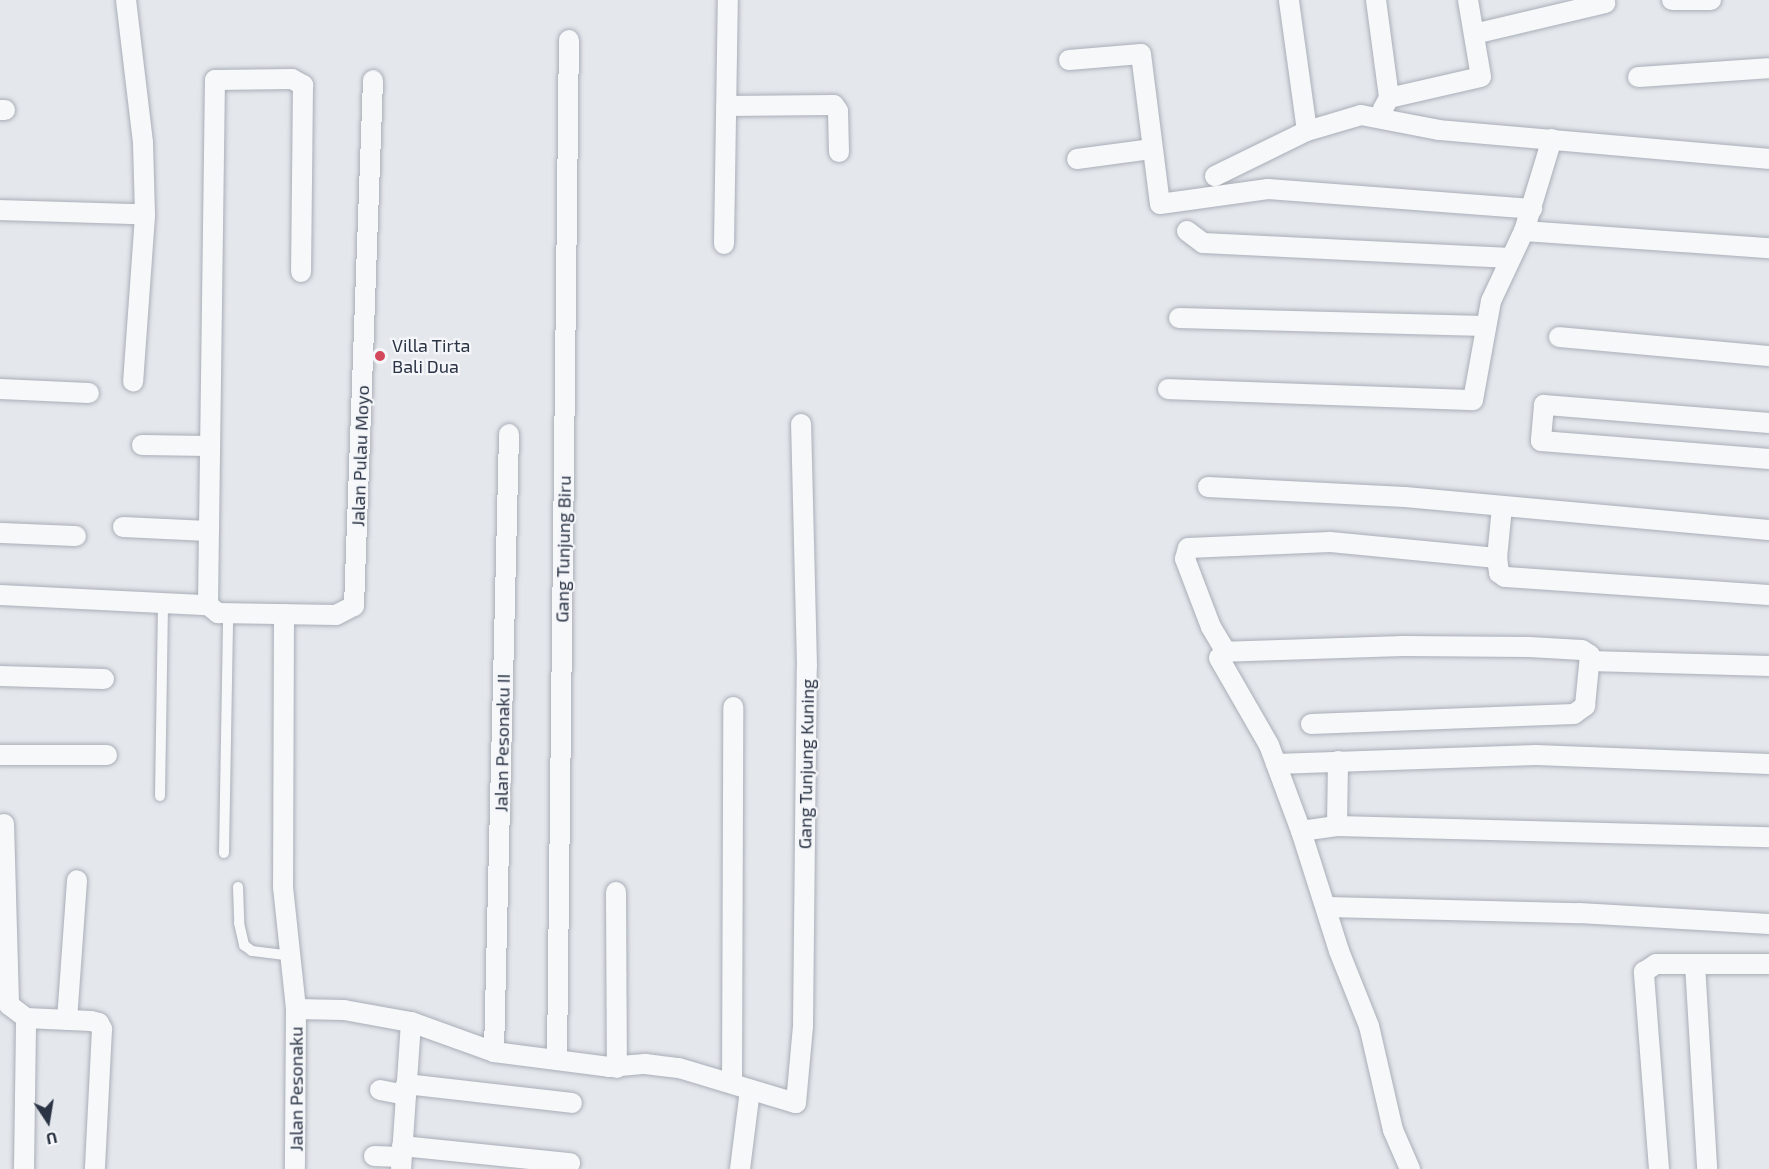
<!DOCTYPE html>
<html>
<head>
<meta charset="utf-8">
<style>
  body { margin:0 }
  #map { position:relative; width:1769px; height:1169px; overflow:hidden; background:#e4e7ec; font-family:"Exo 2",sans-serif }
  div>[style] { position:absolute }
  .roads { filter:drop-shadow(0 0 2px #a9aeb7) drop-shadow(0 0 2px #a9aeb7) }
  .lane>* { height:10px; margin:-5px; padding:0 5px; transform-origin:5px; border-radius:5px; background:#f7f8fa }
  .street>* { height:20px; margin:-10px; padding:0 10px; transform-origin:10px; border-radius:10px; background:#f7f8fa }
  .dots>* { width:16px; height:16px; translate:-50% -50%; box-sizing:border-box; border:3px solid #f4f6f9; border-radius:50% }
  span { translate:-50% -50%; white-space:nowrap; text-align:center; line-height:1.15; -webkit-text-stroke:4.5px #f4f6f9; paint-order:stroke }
  .poi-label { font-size:18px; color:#2b3445 }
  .left { translate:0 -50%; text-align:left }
  .street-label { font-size:18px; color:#2b3445 }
  .north { position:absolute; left:18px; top:1091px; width:60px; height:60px; -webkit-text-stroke:4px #f4f6f9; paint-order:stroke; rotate:168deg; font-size:16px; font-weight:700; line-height:24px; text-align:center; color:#2b3445 }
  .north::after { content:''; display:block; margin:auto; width:21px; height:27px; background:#2b3445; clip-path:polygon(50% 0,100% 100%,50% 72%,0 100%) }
</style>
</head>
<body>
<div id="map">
  <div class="roads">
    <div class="lane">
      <i style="left:160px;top:796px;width:192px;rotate:-89.1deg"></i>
      <i style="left:224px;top:853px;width:240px;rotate:-89deg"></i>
      <i style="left:238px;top:887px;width:36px;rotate:88deg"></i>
      <i style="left:239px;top:923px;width:23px;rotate:77deg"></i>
      <i style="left:244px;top:945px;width:10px;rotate:37deg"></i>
      <i style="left:252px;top:951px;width:38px;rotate:7deg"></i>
    </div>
    <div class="street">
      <i style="left:126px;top:0;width:144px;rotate:83.2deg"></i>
      <i style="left:143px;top:143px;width:73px;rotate:88.4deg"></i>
      <i style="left:145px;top:216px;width:166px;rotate:94.1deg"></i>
      <i style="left:1376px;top:0;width:99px;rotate:82.4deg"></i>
      <i style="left:1389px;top:98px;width:13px;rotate:119deg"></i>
      <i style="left:1672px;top:0;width:39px"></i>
      <i style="left:1289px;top:1px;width:131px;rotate:82.1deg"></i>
      <i style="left:1474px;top:34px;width:135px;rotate:-13.3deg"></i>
      <i style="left:1069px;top:60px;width:72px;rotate:-4.8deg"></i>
      <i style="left:1141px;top:54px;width:151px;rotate:82.8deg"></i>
      <i style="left:1160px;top:204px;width:109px;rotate:-7.9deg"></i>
      <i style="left:1268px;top:189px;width:265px;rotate:4.3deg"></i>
      <i style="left:1638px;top:77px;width:131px;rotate:-3.9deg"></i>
      <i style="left:1389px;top:98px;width:94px;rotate:-12.9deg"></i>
      <i style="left:1481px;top:77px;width:78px;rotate:-99.6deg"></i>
      <i style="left:726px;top:106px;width:108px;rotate:-0.5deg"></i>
      <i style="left:834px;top:105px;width:7px;rotate:56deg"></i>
      <i style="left:838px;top:111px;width:41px;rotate:88.6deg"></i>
      <i style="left:0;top:110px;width:5px"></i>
      <i style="left:1077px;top:159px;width:76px;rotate:-7.6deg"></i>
      <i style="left:1215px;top:176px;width:102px;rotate:-26.1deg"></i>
      <i style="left:1307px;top:131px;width:56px;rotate:-16.5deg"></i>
      <i style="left:1361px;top:115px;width:79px;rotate:10.9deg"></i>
      <i style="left:1439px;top:130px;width:331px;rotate:5deg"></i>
      <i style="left:0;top:210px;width:138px;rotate:1.7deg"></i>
      <i style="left:1187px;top:231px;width:20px;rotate:37deg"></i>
      <i style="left:1203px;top:243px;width:308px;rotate:2.8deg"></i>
      <i style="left:1524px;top:231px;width:246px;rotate:4deg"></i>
      <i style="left:724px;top:244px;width:244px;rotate:-89.1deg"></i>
      <i style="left:1179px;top:318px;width:305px;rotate:1.5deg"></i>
      <i style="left:1559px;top:337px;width:211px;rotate:5.2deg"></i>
      <i style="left:0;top:389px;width:89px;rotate:2.6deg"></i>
      <i style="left:1168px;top:389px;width:305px;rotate:2.1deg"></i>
      <i style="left:1473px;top:400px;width:101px;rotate:-79.7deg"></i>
      <i style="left:1491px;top:301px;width:77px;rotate:-64.8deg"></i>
      <i style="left:1524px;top:231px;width:96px;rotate:-73.1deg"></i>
      <i style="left:1769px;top:423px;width:226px;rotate:-175.4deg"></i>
      <i style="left:1544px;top:405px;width:36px;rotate:95deg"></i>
      <i style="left:1541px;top:441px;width:229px;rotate:4.5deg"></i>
      <i style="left:142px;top:445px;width:66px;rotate:0.9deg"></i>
      <i style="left:1208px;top:487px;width:197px;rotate:2.9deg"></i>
      <i style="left:1405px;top:497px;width:365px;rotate:5.2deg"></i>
      <i style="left:1502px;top:507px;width:51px;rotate:95.6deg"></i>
      <i style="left:1497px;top:558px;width:15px;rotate:82deg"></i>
      <i style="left:1499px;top:573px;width:7px;rotate:34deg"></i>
      <i style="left:1505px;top:577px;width:265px;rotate:3.9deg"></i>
      <i style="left:123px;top:527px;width:85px;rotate:2.7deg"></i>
      <i style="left:0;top:533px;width:76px;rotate:2.3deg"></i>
      <i style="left:0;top:595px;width:208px;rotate:2.8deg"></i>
      <i style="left:208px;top:605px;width:525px;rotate:-89.24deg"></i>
      <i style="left:215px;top:80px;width:77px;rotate:-0.7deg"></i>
      <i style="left:292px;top:79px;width:13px;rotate:29deg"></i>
      <i style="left:303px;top:85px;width:187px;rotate:90.6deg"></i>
      <i style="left:208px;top:605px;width:13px;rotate:39deg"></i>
      <i style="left:218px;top:613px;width:118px;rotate:1deg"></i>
      <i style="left:336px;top:615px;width:20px;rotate:-27deg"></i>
      <i style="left:354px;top:606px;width:526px;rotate:-87.93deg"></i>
      <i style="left:284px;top:614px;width:273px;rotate:90.2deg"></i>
      <i style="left:283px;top:887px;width:123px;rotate:83.9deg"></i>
      <i style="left:296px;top:1009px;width:160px;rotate:90.4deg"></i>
      <i style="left:1226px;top:652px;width:29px;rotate:-121deg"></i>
      <i style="left:1211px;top:627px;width:73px;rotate:-110.9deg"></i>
      <i style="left:1185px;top:559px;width:11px;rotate:-75deg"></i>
      <i style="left:1188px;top:548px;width:142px;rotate:-2.4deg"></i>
      <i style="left:1330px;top:542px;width:168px;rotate:5.5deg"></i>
      <i style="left:1591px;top:661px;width:178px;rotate:1.6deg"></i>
      <i style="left:0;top:676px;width:104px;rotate:1.7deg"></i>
      <i style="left:1311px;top:724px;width:263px;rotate:-2.2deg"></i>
      <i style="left:1574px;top:714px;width:14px;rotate:-36deg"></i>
      <i style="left:1585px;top:706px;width:51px;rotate:-84.4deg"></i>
      <i style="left:1590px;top:655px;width:9px;rotate:-148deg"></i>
      <i style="left:1582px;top:650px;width:53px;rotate:-176.8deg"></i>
      <i style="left:1529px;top:647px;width:126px;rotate:-179.5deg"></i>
      <i style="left:1403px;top:646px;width:177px;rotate:178.1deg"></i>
      <i style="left:1226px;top:652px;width:9px;rotate:139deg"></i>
      <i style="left:1219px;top:658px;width:100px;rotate:60.1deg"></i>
      <i style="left:1269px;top:745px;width:92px;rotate:69.6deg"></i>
      <i style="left:1301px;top:831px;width:126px;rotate:72.4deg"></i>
      <i style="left:1339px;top:951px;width:81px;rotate:68.2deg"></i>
      <i style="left:1369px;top:1026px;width:107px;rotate:77deg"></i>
      <i style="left:1393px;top:1130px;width:43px;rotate:66.4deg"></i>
      <i style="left:0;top:755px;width:107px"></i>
      <i style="left:1276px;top:764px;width:260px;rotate:-2deg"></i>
      <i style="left:1536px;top:755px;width:233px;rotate:2.2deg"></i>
      <i style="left:4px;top:824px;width:181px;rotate:88.4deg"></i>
      <i style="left:9px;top:1005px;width:21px;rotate:37deg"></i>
      <i style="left:26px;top:1018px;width:65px;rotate:2.6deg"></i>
      <i style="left:91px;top:1021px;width:8px;rotate:14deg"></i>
      <i style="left:99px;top:1023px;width:7px;rotate:63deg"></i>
      <i style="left:102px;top:1029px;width:140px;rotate:92.9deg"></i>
      <i style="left:1337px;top:826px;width:65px;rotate:-89.1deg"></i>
      <i style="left:1301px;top:831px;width:36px;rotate:-8deg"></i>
      <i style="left:1337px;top:826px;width:432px;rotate:1.5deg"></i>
      <i style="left:616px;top:892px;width:176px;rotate:89.7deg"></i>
      <i style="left:1327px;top:907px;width:252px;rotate:1.4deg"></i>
      <i style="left:1579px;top:913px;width:190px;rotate:3.3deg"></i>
      <i style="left:1695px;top:964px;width:205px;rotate:86.6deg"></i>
      <i style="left:296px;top:1009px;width:48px;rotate:1.2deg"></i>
      <i style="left:344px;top:1010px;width:68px;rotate:10.2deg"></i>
      <i style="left:411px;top:1022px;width:88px;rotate:19.9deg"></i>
      <i style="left:494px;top:1052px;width:116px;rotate:7.4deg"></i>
      <i style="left:609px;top:1067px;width:36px;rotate:-5deg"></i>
      <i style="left:645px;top:1064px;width:34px;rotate:7deg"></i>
      <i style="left:679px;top:1068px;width:122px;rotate:16.7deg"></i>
      <i style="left:796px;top:1103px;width:77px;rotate:-84.8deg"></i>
      <i style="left:803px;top:1026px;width:360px;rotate:-89.4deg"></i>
      <i style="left:807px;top:666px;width:242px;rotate:-91.4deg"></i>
      <i style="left:67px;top:1020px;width:140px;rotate:-85.9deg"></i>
      <i style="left:494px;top:1052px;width:618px;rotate:-88.61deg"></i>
      <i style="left:557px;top:1059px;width:1019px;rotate:-89.33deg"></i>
      <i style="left:732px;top:1083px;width:376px;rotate:-89.8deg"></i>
      <i style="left:406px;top:1084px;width:167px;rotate:6.5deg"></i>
      <i style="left:380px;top:1090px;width:26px;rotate:11deg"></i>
      <i style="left:402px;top:1146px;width:169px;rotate:5.8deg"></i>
      <i style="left:374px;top:1156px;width:27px;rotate:2deg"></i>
      <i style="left:24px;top:1169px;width:151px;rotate:-89.2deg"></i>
      <i style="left:401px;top:1169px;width:147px;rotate:-86.1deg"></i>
      <i style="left:740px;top:1169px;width:80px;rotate:-82.8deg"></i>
      <i style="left:1659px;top:1169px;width:198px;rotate:-94.4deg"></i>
      <i style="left:1644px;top:972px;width:14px;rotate:-34deg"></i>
      <i style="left:1656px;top:964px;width:113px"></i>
    </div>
  </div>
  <div class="dots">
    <i style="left:380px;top:356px;background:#d1495b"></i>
  </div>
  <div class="poi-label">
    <span class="left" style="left:392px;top:356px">Villa Tirta<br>Bali Dua</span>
  </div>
  <div class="street-label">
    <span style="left:360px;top:456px;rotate:-88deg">Jalan Pulau Moyo</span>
    <span style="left:563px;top:549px;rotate:-89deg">Gang Tunjung Biru</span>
    <span style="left:502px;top:743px;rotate:-89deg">Jalan Pesonaku II</span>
    <span style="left:806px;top:764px;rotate:-89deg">Gang Tunjung Kuning</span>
    <span style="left:296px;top:1089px;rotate:-90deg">Jalan Pesonaku</span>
  </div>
  <div class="north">U</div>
</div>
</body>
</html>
